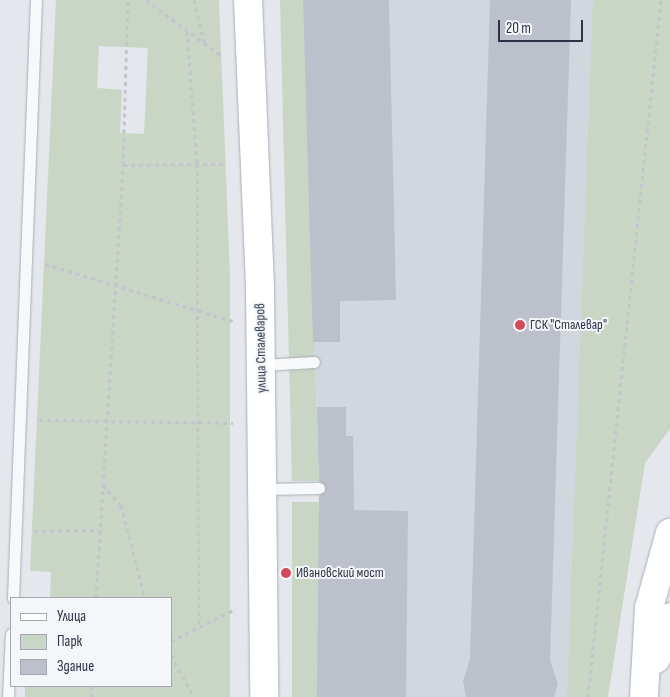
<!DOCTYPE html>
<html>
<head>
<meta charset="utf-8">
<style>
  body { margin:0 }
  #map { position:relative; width:670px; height:697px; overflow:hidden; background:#e4e7ec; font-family:"Sofia Sans Condensed",sans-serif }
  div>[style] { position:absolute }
  .built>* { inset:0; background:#d2d6de }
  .green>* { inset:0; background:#c9d6c5; transform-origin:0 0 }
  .building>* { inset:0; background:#bbc0ca }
  .path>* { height:3px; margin-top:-1.5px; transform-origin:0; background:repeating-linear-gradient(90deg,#c2c5cb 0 4px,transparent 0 8px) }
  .roads { filter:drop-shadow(0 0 1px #a9aeb7) drop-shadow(0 0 1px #a9aeb7) }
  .lane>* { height:11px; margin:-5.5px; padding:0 5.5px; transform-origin:5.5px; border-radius:5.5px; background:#f7f8fa }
  .secondary>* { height:28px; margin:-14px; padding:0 14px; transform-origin:14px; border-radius:14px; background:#fff }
  .dots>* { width:14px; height:14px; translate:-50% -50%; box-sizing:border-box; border:2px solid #f4f6f9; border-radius:50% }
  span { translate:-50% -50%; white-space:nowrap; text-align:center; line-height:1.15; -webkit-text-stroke:4px #f4f6f9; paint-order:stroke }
  .poi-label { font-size:14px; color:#2b3445 }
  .left { translate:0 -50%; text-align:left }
  .street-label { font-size:14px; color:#2b3445 }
  .legend { position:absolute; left:10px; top:597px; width:162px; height:90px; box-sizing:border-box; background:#f4f6f9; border:1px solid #a4a8b1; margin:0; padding:6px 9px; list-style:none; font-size:15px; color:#2b3445 }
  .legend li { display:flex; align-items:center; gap:10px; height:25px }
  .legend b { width:25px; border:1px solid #a4a8b1 }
  .scale { position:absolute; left:498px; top:20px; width:85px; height:22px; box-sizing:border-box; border:2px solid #2b3445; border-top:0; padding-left:6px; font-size:15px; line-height:18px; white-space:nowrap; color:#2b3445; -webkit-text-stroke:4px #f4f6f9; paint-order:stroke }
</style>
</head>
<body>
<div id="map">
  <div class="built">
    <i style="clip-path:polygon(303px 0,596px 0,569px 697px,317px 697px,319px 481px)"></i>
  </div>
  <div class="green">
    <i style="clip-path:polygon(evenodd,56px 0,219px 0,230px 276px,230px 697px,25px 697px,25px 686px,171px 686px,171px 598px,50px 598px,51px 572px,30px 571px,56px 0,99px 46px,148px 48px,144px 134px,120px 133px,122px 90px,97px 88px,99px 46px)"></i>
    <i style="clip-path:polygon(280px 0,303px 0,319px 481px,292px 481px)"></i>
    <i style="clip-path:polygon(593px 0,670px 0,670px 429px,645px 463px,608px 697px,567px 697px)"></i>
    <i style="left:292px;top:502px;width:27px;height:195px"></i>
  </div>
  <div class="building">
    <i style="clip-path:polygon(303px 0,389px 0,396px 300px,340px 301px,340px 342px,313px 342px)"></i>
    <i style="clip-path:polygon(490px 0,571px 0,550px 660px,558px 684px,554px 697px,466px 697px,463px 681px,470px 659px)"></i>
    <i style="clip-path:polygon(317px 407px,346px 407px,346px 436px,353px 436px,354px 510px,408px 511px,406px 697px,317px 697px,319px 496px,326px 488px,319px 481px)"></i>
  </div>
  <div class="path">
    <i style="left:146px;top:0;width:94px;rotate:36.4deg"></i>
    <i style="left:194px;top:0;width:43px;rotate:76.6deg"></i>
    <i style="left:187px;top:31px;width:133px;rotate:85.7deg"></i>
    <i style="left:197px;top:164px;width:464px;rotate:89.8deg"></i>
    <i style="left:123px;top:165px;width:103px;rotate:-0.6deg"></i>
    <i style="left:45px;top:264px;width:196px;rotate:16.9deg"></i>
    <i style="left:39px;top:420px;width:194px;rotate:0.9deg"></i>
    <i style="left:102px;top:485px;width:28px;rotate:46deg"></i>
    <i style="left:121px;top:505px;width:96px;rotate:75.5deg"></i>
    <i style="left:34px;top:531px;width:65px;rotate:-0.9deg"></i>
    <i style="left:96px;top:598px;width:434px;rotate:-86.4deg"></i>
    <i style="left:123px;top:165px;width:165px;rotate:-88.3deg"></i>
    <i style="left:171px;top:641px;width:72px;rotate:-26.2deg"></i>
    <i style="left:171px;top:655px;width:48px;rotate:61.3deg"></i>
    <i style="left:91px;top:697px;width:11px;rotate:-85deg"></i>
    <i style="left:588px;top:697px;width:701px;rotate:-84.02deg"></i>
  </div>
  <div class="roads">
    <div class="lane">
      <i style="left:261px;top:365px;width:53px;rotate:-3.2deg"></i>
      <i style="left:263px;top:489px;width:56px;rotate:-1deg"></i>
      <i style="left:13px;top:598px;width:598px;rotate:-87.8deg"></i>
      <i style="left:8px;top:697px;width:63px;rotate:-87.3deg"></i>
    </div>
    <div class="secondary">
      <i style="left:248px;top:0;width:288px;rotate:87.6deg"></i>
      <i style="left:260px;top:288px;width:409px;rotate:89.4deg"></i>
      <i style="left:656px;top:659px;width:44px;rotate:-71.6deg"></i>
      <i style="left:644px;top:697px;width:89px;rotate:-86.8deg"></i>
      <i style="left:649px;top:608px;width:78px;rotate:-74.4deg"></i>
    </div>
  </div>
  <div class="dots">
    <i style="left:520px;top:325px;background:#d1495b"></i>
    <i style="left:286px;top:573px;background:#d1495b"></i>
  </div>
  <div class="poi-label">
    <span class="left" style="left:530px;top:325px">ГСК "Сталевар"</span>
    <span class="left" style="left:296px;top:573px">Ивановский мост</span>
  </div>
  <div class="street-label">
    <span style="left:261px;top:348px;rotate:-91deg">улица Сталеваров</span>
  </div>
  <ul class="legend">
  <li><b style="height:6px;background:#fff"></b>Улица</li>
  <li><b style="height:14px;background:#c9d6c5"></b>Парк</li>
  <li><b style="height:14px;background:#bbc0ca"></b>Здание</li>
  </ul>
  <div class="scale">20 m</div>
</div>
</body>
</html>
